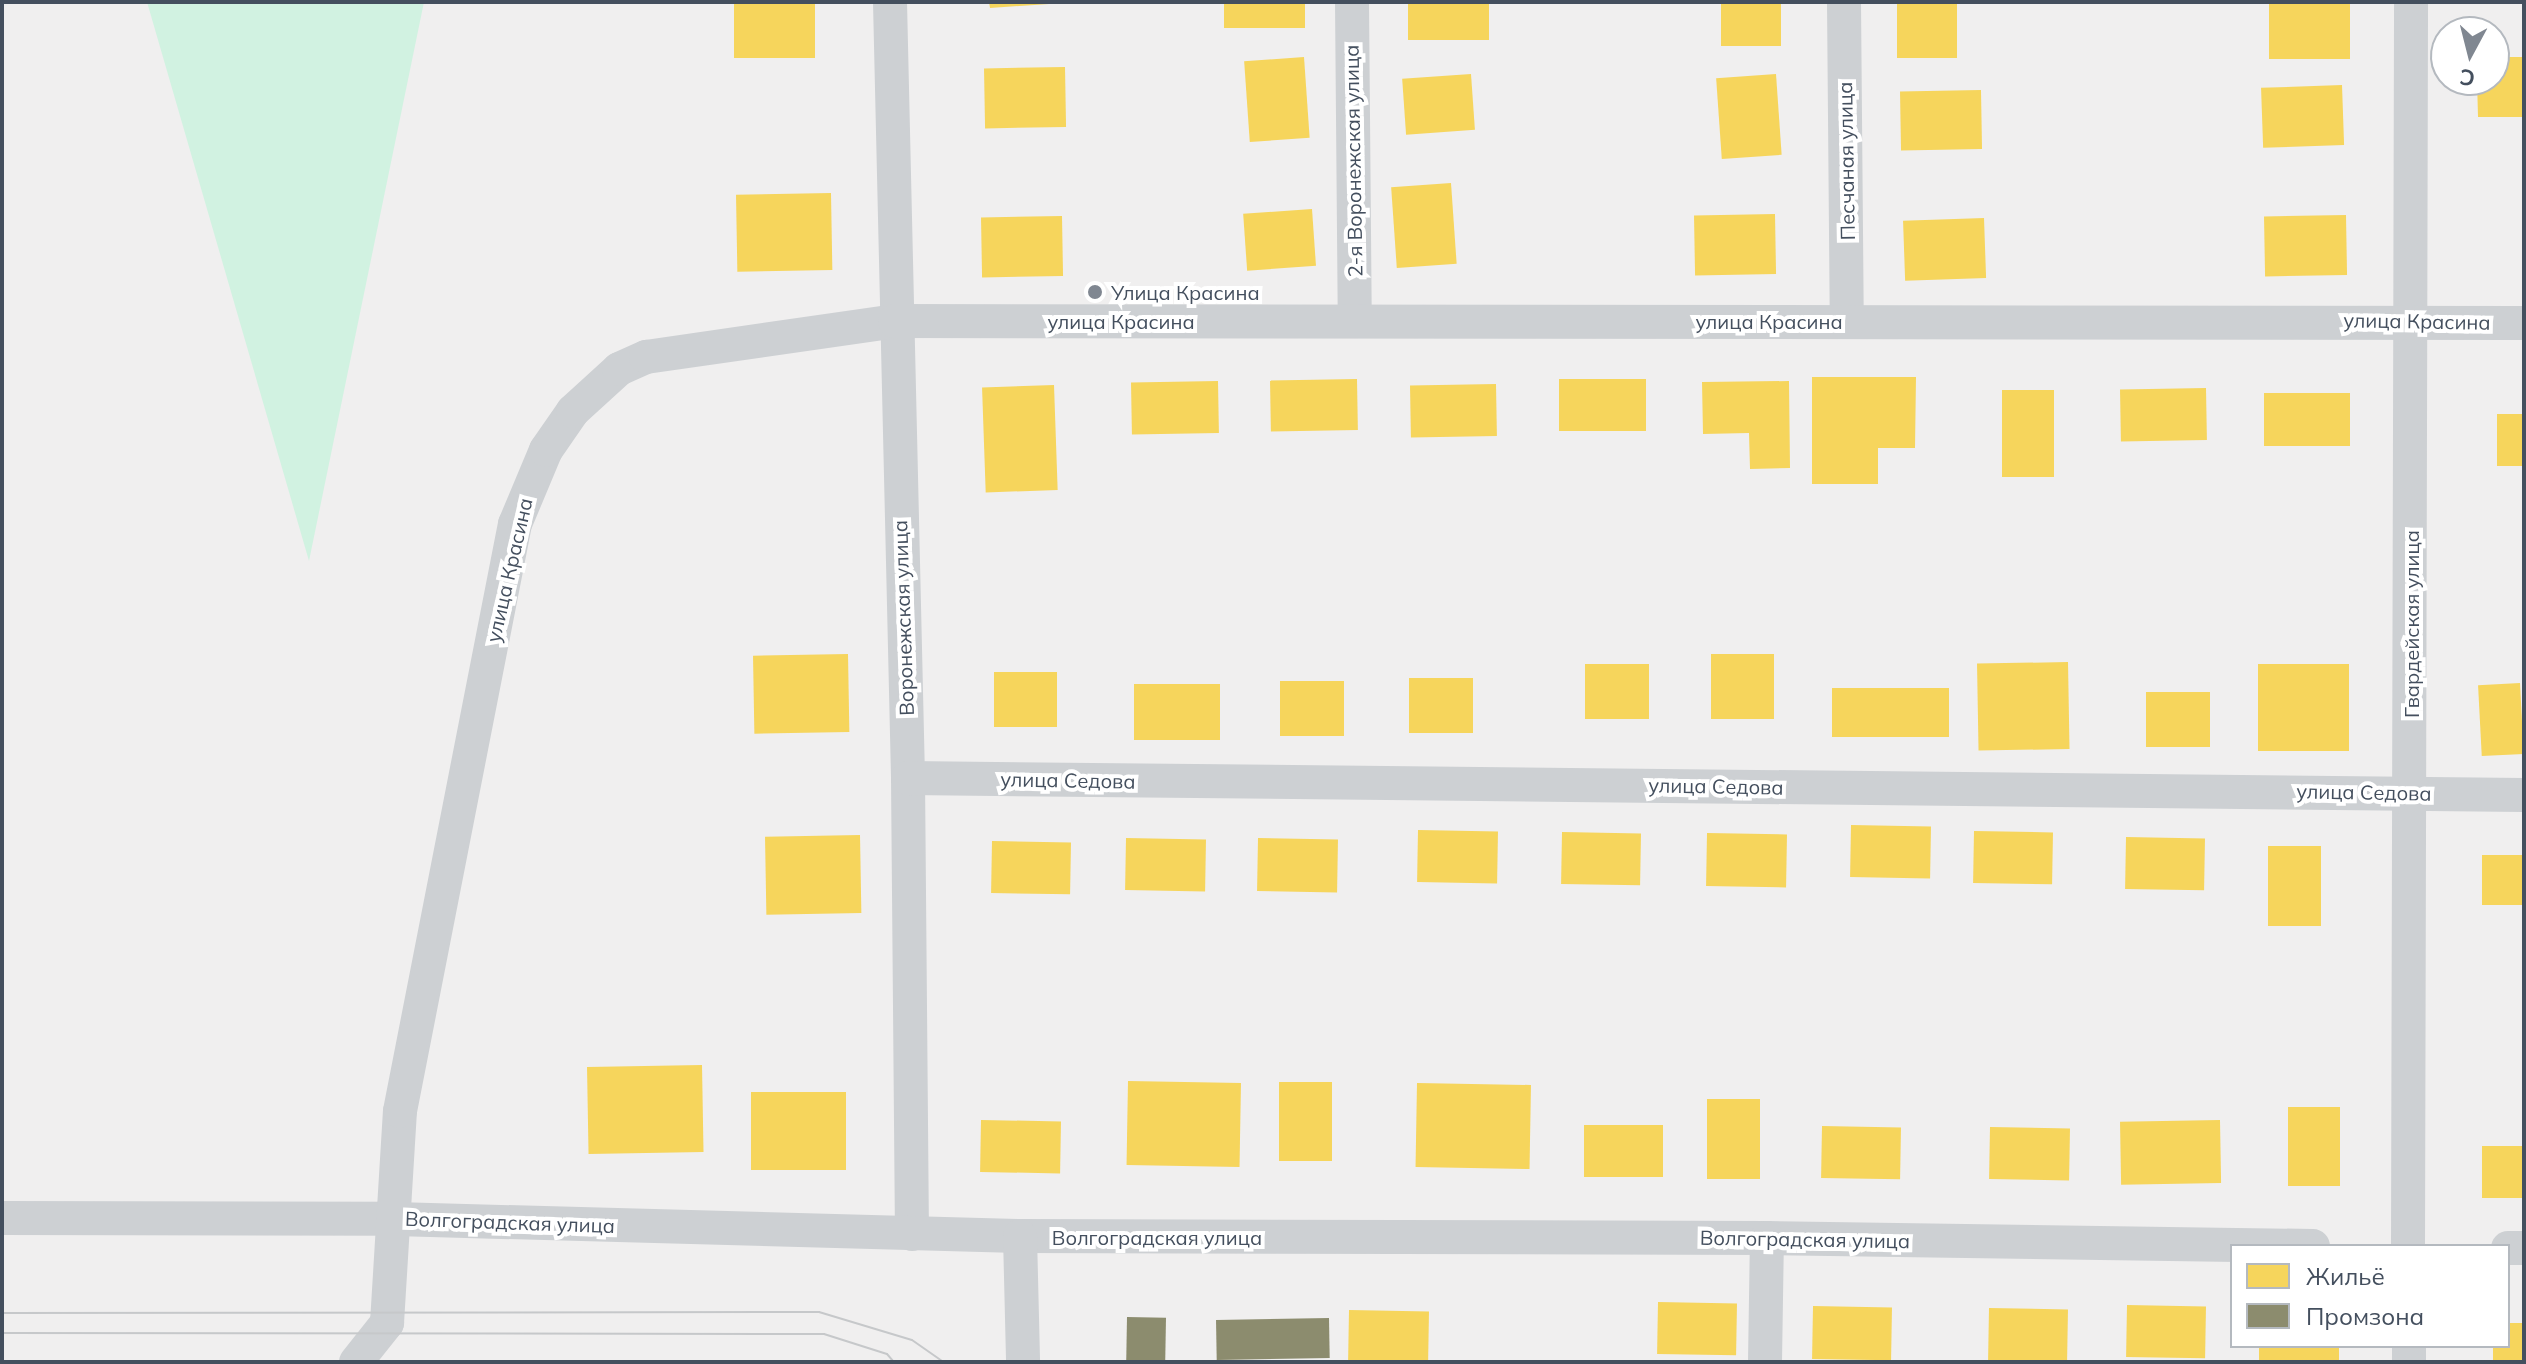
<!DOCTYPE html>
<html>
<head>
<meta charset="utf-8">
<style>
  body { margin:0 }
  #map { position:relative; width:2526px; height:1364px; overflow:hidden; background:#f0efef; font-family:Mulish,sans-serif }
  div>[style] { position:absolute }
  .green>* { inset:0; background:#d1f2e1 }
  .homes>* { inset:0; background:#f6d55c; transform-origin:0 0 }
  .industry>* { inset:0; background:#8c8c6e; transform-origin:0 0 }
  .minor>* { height:34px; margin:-17px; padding:0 17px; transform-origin:17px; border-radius:17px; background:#cdd0d3 }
  .tram>* { height:2px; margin:-1px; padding:0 1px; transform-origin:1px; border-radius:1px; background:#c6c8ca }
  .dots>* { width:22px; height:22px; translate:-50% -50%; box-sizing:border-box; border:4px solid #fff; border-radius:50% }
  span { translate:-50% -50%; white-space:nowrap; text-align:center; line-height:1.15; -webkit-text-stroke:8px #fff; paint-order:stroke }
  .street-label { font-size:20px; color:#444f5e }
  .poi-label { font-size:20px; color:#444f5e }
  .left { translate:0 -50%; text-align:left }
  .frame { position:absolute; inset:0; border:4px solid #444f5e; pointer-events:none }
  .legend { position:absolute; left:2230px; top:1244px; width:280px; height:104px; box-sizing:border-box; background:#fff; border:2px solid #b4b9bf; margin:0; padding:10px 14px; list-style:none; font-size:24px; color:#444f5e }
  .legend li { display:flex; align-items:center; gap:16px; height:40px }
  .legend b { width:40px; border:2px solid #b4b9bf }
  .north { position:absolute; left:2430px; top:16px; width:80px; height:80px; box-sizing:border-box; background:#fff; border:2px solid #b4b9bf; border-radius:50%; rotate:187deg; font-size:22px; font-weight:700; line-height:32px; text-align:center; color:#444f5e }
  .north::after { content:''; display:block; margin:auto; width:28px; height:36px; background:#808791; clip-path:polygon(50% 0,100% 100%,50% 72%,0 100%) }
</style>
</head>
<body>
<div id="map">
  <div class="green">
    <i style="clip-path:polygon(147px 2px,424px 2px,309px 561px)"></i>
  </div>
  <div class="homes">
    <i style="left:734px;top:2px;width:81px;height:56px"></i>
    <i style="clip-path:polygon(989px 2px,1049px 2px,1049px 4px,990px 8px)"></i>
    <i style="left:1224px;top:2px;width:81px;height:26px"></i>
    <i style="left:1408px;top:2px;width:81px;height:38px"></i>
    <i style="left:1721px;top:2px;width:60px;height:44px"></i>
    <i style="left:1897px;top:2px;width:60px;height:56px"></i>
    <i style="left:2269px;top:2px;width:81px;height:57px"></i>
    <i style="left:1304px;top:57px;width:81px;height:60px;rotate:86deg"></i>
    <i style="clip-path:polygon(2494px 57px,2524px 57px,2524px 117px,2478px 117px,2477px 80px,2494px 80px)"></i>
    <i style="left:1065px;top:67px;width:60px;height:81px;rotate:89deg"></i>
    <i style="left:1471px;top:74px;width:56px;height:69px;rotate:86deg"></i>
    <i style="left:1776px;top:74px;width:81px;height:60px;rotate:86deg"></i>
    <i style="left:2342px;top:85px;width:60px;height:81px;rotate:88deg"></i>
    <i style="left:1981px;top:90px;width:59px;height:81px;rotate:89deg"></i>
    <i style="left:1451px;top:183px;width:81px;height:60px;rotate:86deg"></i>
    <i style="left:831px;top:193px;width:77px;height:95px;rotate:89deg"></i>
    <i style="left:1312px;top:209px;width:57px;height:69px;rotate:86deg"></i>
    <i style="left:1775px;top:214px;width:60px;height:81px;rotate:89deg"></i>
    <i style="left:2346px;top:215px;width:60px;height:82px;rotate:89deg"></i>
    <i style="left:1062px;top:216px;width:60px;height:81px;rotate:89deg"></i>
    <i style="left:1984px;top:218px;width:60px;height:81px;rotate:88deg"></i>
    <i style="clip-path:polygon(1812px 377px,1916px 377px,1915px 448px,1878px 448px,1878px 484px,1812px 484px)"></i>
    <i style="left:1357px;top:379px;width:51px;height:87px;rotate:89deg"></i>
    <i style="left:1646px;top:379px;width:52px;height:87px;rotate:90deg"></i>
    <i style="left:1218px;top:381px;width:52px;height:87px;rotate:89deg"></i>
    <i style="clip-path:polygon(1789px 381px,1790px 468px,1750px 469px,1749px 433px,1703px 434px,1702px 382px)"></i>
    <i style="left:1496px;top:384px;width:52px;height:86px;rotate:89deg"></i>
    <i style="left:1054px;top:385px;width:105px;height:72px;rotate:88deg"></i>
    <i style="left:2206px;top:388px;width:52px;height:86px;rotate:89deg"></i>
    <i style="left:2002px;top:390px;width:52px;height:87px"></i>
    <i style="left:2264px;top:393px;width:86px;height:53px"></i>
    <i style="left:2524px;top:414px;width:52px;height:27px;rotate:90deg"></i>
    <i style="left:848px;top:654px;width:78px;height:95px;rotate:89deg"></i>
    <i style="left:1711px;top:654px;width:63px;height:65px"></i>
    <i style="left:2068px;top:662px;width:87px;height:91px;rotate:89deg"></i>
    <i style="left:1649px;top:664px;width:55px;height:64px;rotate:90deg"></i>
    <i style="left:2258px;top:664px;width:91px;height:87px"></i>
    <i style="left:994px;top:672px;width:63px;height:55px"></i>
    <i style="left:1473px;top:678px;width:55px;height:64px;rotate:90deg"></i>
    <i style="left:1280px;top:681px;width:64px;height:55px"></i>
    <i style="left:2520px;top:683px;width:71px;height:42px;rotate:87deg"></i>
    <i style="left:1134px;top:684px;width:86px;height:56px"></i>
    <i style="left:1949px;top:688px;width:49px;height:117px;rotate:90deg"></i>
    <i style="left:2146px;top:692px;width:64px;height:55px"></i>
    <i style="left:1851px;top:825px;width:80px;height:52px;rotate:1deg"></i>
    <i style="left:1418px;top:830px;width:80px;height:52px;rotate:1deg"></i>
    <i style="left:1974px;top:831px;width:79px;height:52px;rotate:1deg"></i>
    <i style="left:1562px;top:832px;width:79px;height:52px;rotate:1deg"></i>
    <i style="left:1707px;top:833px;width:80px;height:53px;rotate:1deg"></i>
    <i style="left:860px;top:835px;width:78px;height:95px;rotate:89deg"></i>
    <i style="left:2126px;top:837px;width:79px;height:52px;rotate:1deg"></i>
    <i style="left:1126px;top:838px;width:80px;height:52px;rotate:1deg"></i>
    <i style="left:1258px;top:838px;width:80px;height:53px;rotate:1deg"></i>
    <i style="left:992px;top:841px;width:79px;height:52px;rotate:1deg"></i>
    <i style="left:2321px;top:846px;width:80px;height:53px;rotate:90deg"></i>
    <i style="left:2524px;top:855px;width:50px;height:42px;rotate:90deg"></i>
    <i style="left:702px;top:1065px;width:87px;height:115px;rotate:89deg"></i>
    <i style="left:1128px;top:1081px;width:113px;height:84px;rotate:1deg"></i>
    <i style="left:1279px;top:1082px;width:53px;height:79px"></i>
    <i style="left:1417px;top:1083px;width:114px;height:84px;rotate:1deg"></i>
    <i style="left:751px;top:1092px;width:95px;height:78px"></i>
    <i style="left:1760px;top:1099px;width:80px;height:53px;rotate:90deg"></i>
    <i style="left:2288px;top:1107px;width:52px;height:79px"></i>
    <i style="left:981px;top:1120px;width:80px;height:52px;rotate:1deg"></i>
    <i style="left:2220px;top:1120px;width:63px;height:100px;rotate:89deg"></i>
    <i style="left:1584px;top:1125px;width:79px;height:52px"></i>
    <i style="left:1822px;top:1126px;width:79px;height:52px;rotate:1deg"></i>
    <i style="left:1990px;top:1127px;width:80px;height:52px;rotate:1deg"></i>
    <i style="left:2482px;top:1146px;width:42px;height:52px"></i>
    <i style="left:1658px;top:1302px;width:79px;height:52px;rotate:1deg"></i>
    <i style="left:2127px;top:1305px;width:79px;height:52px;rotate:1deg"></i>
    <i style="left:1813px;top:1306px;width:79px;height:53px;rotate:1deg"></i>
    <i style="left:1989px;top:1308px;width:79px;height:52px;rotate:1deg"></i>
    <i style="left:1349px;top:1310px;width:80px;height:52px;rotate:1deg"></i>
    <i style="clip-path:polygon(2508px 1323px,2524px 1323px,2524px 1362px,2493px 1362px,2493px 1346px,2508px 1346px)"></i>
    <i style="left:2259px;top:1346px;width:80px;height:16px"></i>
  </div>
  <div class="industry">
    <i style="left:1127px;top:1317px;width:39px;height:45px;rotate:1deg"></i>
    <i style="left:1329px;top:1318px;width:40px;height:113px;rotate:89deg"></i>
  </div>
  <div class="minor">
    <i style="left:890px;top:2px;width:776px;rotate:88.67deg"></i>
    <i style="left:908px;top:778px;width:456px;rotate:89.5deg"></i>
    <i style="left:1352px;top:2px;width:319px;rotate:89.5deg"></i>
    <i style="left:1844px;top:2px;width:319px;rotate:89.5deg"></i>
    <i style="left:908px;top:778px;width:1616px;rotate:0.6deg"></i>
    <i style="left:2px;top:1218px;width:393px;rotate:0.1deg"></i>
    <i style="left:395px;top:1219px;width:625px;rotate:1.56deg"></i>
    <i style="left:1020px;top:1236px;width:747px;rotate:0.15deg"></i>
    <i style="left:1767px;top:1238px;width:546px;rotate:0.84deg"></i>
    <i style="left:1020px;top:1236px;width:126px;rotate:88.6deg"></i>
    <i style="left:2408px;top:1246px;width:1244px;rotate:-89.86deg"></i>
    <i style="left:2508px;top:1248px;width:16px"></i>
    <i style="left:2409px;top:1346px;width:16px;rotate:90deg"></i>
    <i style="left:356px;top:1362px;width:50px;rotate:-51.5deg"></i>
    <i style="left:387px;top:1323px;width:212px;rotate:-86.5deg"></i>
    <i style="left:400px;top:1111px;width:598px;rotate:-78.92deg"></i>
    <i style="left:515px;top:524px;width:80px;rotate:-67.3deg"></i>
    <i style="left:546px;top:450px;width:47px;rotate:-55.3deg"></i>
    <i style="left:573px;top:411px;width:62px;rotate:-42.4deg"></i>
    <i style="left:619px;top:369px;width:30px;rotate:-24deg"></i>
    <i style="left:646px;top:357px;width:252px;rotate:-8.2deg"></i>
    <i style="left:895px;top:321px;width:1629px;rotate:0.07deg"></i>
    <i style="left:1765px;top:1362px;width:124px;rotate:-89.1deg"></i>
  </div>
  <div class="tram">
    <i style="left:2px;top:1313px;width:817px;rotate:-0.07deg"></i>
    <i style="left:819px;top:1312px;width:97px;rotate:16.8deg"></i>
    <i style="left:912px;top:1340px;width:38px;rotate:35deg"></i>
    <i style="left:2px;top:1333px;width:822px;rotate:0.07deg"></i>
    <i style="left:824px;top:1334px;width:66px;rotate:17.6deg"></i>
    <i style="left:887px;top:1354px;width:11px;rotate:49deg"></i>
  </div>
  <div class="dots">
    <i style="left:1095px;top:292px;background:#808791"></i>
  </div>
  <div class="street-label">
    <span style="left:1353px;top:161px;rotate:-91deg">2-я Воронежская улица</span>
    <span style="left:1846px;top:161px;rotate:-91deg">Песчаная улица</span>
    <span style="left:1121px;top:321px">улица Красина</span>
    <span style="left:1769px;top:321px">улица Красина</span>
    <span style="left:2417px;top:321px;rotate:1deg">улица Красина</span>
    <span style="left:509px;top:570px;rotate:-77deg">улица Красина</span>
    <span style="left:903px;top:618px;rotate:-92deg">Воронежская улица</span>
    <span style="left:2411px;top:624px;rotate:-90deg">Гвардейская улица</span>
    <span style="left:1068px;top:780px;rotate:1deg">улица Седова</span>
    <span style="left:1716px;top:786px;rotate:1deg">улица Седова</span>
    <span style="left:2364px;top:792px;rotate:1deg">улица Седова</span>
    <span style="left:510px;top:1222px;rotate:2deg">Волгоградская улица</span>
    <span style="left:1157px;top:1237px">Волгоградская улица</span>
    <span style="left:1805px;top:1239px;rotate:1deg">Волгоградская улица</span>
  </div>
  <div class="poi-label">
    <span class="left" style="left:1111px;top:292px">Улица Красина</span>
  </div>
  <div class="frame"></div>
  <ul class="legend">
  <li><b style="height:22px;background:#f6d55c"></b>Жильё</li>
  <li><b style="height:22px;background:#8c8c6e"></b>Промзона</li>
  </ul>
  <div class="north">С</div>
</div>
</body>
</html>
